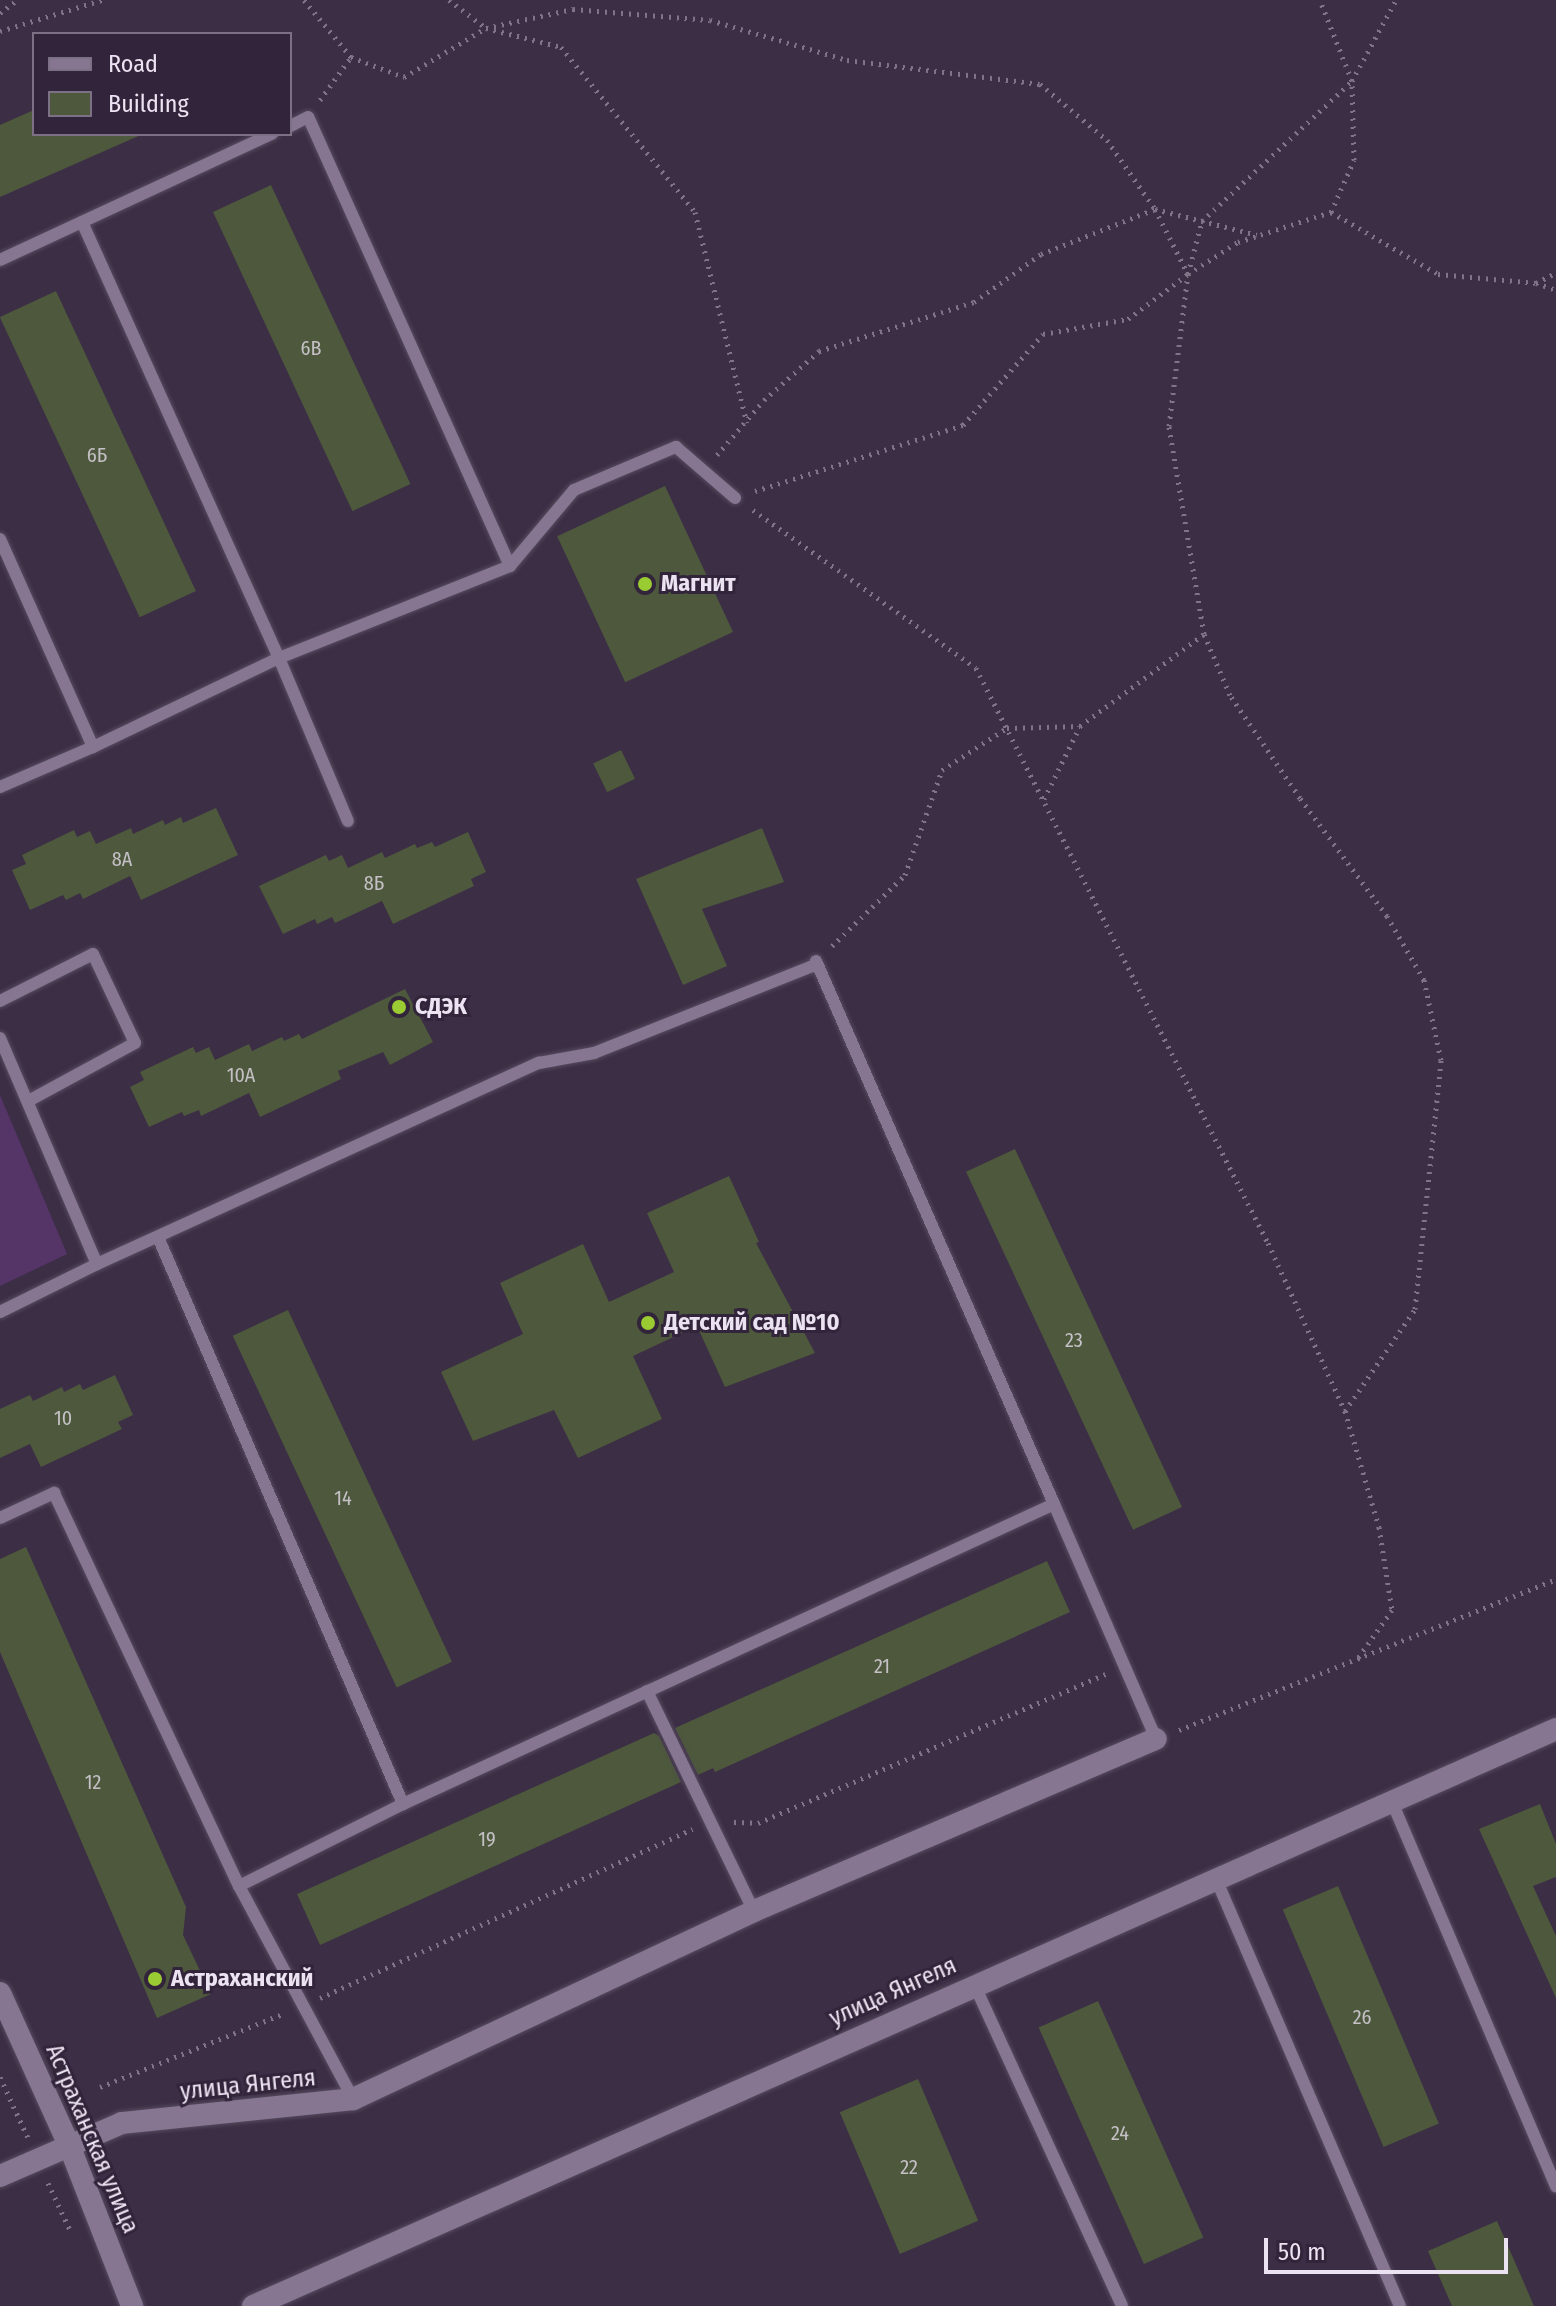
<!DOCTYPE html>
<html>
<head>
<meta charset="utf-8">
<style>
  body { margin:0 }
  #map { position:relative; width:1556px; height:2306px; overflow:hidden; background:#3c2e45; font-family:"Fira Sans Condensed",sans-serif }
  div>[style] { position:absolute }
  .green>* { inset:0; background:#553468 }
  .building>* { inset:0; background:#4d583d; transform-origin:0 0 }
  .path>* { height:5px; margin-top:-2.5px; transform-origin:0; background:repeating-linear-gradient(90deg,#807488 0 2px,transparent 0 8px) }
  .roads { filter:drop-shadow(0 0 2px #574b5f) drop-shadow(0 0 2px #574b5f) }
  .service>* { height:12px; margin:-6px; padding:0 6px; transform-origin:6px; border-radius:6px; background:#867691 }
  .minor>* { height:22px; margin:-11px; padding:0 11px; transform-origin:11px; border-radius:11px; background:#867691 }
  .tertiary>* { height:22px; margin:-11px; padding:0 11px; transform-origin:11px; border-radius:11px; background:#867691 }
  .dots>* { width:22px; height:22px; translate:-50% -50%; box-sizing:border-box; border:4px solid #32243a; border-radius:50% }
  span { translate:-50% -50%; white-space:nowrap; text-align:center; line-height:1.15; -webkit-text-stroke:6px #32243a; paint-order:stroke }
  .number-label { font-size:20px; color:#c4c0c5 }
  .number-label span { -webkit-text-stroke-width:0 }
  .poi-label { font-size:24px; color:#ece3f2; font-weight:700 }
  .left { translate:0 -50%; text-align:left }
  .street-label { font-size:24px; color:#ece3f2 }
  .legend { position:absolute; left:32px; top:32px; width:260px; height:104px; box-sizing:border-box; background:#32243a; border:2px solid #7c7084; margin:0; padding:10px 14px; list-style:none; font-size:24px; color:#ece3f2 }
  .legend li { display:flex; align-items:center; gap:16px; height:40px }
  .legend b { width:40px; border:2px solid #7c7084 }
  .scale { position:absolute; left:1264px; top:2238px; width:244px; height:36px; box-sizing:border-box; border:4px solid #ece3f2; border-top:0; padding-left:10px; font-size:24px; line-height:28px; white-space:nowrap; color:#ece3f2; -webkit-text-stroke:6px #32243a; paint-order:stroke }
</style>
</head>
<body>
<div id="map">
  <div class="green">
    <i style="clip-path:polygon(0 1095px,67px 1254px,0 1286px)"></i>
  </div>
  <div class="building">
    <i style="clip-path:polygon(34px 110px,34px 134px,143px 134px,0 197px,0 125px)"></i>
    <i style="left:271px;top:185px;width:330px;height:64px;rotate:65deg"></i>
    <i style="left:56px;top:291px;width:331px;height:62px;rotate:65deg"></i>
    <i style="left:665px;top:486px;width:161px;height:119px;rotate:65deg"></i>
    <i style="left:621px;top:750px;width:32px;height:31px;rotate:64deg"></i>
    <i style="clip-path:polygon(216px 808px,238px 855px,141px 900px,130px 876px,83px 899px,80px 893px,66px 900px,63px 895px,30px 910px,12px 870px,26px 864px,22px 855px,74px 830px,77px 837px,90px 831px,96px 844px,131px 828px,133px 834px,163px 820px,165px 825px,181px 817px,183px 823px)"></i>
    <i style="clip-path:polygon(762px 828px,784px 882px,702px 909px,727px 966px,683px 985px,636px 879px)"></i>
    <i style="clip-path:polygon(468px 832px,486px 872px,471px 879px,474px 886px,393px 924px,382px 901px,335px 923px,332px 917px,317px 924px,315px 919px,283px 934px,259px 886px,326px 855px,329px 861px,342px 855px,348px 868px,382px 852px,385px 858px,415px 844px,417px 848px,432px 842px,435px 847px)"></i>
    <i style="clip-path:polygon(405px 989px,433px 1042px,390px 1065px,383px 1052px,338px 1071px,341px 1079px,260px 1117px,249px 1093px,201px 1116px,199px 1110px,184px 1116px,182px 1112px,149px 1127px,130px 1087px,144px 1080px,140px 1072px,193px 1047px,196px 1053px,209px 1047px,215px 1060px,249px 1044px,252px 1051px,282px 1037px,284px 1041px,299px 1034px,302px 1039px)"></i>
    <i style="left:1015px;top:1149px;width:395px;height:54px;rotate:65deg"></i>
    <i style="clip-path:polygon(729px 1176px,759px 1242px,756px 1243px,815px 1353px,725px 1387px,697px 1326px,633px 1356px,662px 1419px,578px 1458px,554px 1410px,473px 1441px,441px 1372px,523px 1334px,500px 1283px,583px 1244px,609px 1302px,674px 1272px,647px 1213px)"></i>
    <i style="left:288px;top:1310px;width:388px;height:61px;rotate:65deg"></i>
    <i style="clip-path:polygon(115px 1375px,133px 1415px,118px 1422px,122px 1429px,41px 1467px,30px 1444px,0 1458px,0 1409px,30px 1395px,33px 1401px,62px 1387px,64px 1392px,80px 1384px,83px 1390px)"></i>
    <i style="clip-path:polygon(26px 1547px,186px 1907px,183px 1935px,211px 1994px,157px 2018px,0 1652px,0 1559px)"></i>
    <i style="clip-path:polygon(1047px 1561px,1070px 1612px,715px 1772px,713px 1768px,698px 1775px,675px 1728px)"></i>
    <i style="clip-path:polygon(654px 1733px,659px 1736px,681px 1782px,320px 1945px,297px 1894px)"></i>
    <i style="clip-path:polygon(1540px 1804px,1556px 1844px,1556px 1877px,1533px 1886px,1556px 1936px,1556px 1998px,1479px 1829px)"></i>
    <i style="left:1338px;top:1886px;width:258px;height:60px;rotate:67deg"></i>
    <i style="left:1098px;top:2001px;width:259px;height:65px;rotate:66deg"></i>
    <i style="left:918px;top:2079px;width:154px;height:85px;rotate:67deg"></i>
    <i style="clip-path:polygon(1497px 2221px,1534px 2306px,1452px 2306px,1428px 2251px)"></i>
  </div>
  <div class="path">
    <i style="left:304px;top:0;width:74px;rotate:50.5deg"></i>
    <i style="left:351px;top:57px;width:57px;rotate:20.7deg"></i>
    <i style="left:404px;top:77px;width:96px;rotate:-30.9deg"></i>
    <i style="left:486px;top:28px;width:89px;rotate:-12.3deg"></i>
    <i style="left:573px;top:9px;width:137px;rotate:4.6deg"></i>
    <i style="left:710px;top:20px;width:143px;rotate:16.3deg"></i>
    <i style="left:847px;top:60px;width:194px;rotate:7.1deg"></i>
    <i style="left:1040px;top:84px;width:87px;rotate:39.9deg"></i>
    <i style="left:1107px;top:140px;width:84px;rotate:55.2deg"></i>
    <i style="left:1155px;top:209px;width:73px;rotate:63.1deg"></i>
    <i style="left:449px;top:0;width:46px;rotate:37.1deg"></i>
    <i style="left:486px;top:28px;width:77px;rotate:14.2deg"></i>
    <i style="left:561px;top:47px;width:213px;rotate:50.9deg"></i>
    <i style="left:695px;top:212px;width:217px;rotate:76.2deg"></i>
    <i style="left:0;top:13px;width:21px;rotate:-37deg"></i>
    <i style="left:0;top:31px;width:107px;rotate:-16.9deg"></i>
    <i style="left:320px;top:100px;width:53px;rotate:-54.2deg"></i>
    <i style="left:1331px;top:212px;width:57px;rotate:-66.1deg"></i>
    <i style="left:1354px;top:160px;width:79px;rotate:-91.5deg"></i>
    <i style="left:1352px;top:81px;width:92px;rotate:-61.5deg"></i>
    <i style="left:1536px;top:283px;width:22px;rotate:-27deg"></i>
    <i style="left:717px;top:455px;width:72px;rotate:-49.5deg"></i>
    <i style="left:764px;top:400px;width:74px;rotate:-41.7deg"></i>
    <i style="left:819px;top:351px;width:163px;rotate:-17.5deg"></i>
    <i style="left:974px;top:302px;width:82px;rotate:-35.6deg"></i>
    <i style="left:1041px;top:254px;width:123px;rotate:-21.5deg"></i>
    <i style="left:1155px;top:209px;width:105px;rotate:14.3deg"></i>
    <i style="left:755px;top:491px;width:218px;rotate:-17.6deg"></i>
    <i style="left:963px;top:425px;width:121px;rotate:-48.7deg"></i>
    <i style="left:1043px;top:334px;width:86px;rotate:-10deg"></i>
    <i style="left:1128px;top:319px;width:75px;rotate:-36.9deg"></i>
    <i style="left:1188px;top:274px;width:55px;rotate:-75.2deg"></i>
    <i style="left:1202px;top:221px;width:205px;rotate:-43deg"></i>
    <i style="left:1352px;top:81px;width:87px;rotate:-111.6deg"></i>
    <i style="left:753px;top:510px;width:273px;rotate:35.3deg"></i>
    <i style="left:976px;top:668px;width:645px;rotate:63.08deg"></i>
    <i style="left:1268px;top:1243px;width:185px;rotate:65.4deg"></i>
    <i style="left:1345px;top:1411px;width:121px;rotate:73.7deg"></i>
    <i style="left:1379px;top:1527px;width:84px;rotate:81.1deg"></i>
    <i style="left:1392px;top:1610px;width:59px;rotate:125.3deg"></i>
    <i style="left:1044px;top:799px;width:81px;rotate:-63.7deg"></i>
    <i style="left:1080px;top:726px;width:154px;rotate:-36.6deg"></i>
    <i style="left:832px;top:946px;width:102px;rotate:-44.2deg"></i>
    <i style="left:905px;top:875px;width:111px;rotate:-70.6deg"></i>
    <i style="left:942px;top:770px;width:77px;rotate:-32.9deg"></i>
    <i style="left:1007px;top:728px;width:73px;rotate:-1.6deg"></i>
    <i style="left:1345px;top:1411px;width:124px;rotate:-55.5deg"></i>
    <i style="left:1415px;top:1309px;width:250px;rotate:-84deg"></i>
    <i style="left:1441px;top:1060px;width:82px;rotate:-102deg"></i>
    <i style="left:1424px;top:980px;width:74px;rotate:-120deg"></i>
    <i style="left:1387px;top:916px;width:147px;rotate:-126.4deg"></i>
    <i style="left:1300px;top:798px;width:125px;rotate:-124.2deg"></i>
    <i style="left:1230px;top:695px;width:66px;rotate:-113.1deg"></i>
    <i style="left:1204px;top:634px;width:211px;rotate:-99.6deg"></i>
    <i style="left:1169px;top:426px;width:153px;rotate:-82.9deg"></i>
    <i style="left:1188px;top:274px;width:59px;rotate:-32.6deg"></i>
    <i style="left:1238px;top:242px;width:98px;rotate:-17.9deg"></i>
    <i style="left:1331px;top:212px;width:124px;rotate:30.1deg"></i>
    <i style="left:1438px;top:274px;width:98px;rotate:5.2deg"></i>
    <i style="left:1536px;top:283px;width:21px;rotate:19deg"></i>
    <i style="left:1179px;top:1730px;width:406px;rotate:-21.8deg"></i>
    <i style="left:734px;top:1822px;width:24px;rotate:2deg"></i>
    <i style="left:758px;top:1823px;width:378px;rotate:-23.2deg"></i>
    <i style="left:320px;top:1998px;width:409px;rotate:-24.4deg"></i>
    <i style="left:0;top:2077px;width:67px;rotate:65.3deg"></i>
    <i style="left:100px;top:2087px;width:199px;rotate:-21.8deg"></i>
    <i style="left:48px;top:2183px;width:54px;rotate:64.9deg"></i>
  </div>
  <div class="roads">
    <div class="service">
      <i style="left:82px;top:222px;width:478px;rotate:65.7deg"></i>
      <i style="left:279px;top:658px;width:177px;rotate:67.1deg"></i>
      <i style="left:0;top:260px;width:300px;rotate:-24.9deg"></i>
      <i style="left:0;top:539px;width:228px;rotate:65.9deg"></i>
      <i style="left:510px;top:566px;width:99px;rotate:-49.9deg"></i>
      <i style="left:574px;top:490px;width:111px;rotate:-22.9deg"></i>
      <i style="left:676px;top:447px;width:78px;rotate:40.8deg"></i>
      <i style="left:0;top:787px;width:101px;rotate:-23.3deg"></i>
      <i style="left:93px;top:747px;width:206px;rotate:-25.6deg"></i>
      <i style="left:279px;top:658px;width:249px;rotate:-21.7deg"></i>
      <i style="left:510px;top:566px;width:492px;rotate:-114.2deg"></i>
      <i style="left:308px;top:117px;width:20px;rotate:153deg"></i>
      <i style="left:816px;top:961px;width:593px;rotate:66.33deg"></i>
      <i style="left:0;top:1001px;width:104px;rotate:-26.8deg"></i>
      <i style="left:93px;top:954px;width:98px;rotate:64.7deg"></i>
      <i style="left:135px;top:1043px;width:122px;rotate:151.5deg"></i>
      <i style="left:0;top:1038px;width:246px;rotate:66.8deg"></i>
      <i style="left:158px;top:1237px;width:618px;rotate:66.63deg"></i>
      <i style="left:0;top:1312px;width:108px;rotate:-26.3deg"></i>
      <i style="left:97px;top:1264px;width:486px;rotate:-24.5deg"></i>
      <i style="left:539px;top:1063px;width:56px;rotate:-10.3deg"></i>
      <i style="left:594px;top:1053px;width:238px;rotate:-21.7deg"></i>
      <i style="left:0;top:1518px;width:60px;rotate:-24.8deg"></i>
      <i style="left:54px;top:1493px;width:434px;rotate:64.8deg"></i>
      <i style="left:239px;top:1886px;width:242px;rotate:61.8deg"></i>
      <i style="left:647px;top:1691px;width:245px;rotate:64.1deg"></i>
      <i style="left:1392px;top:1802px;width:418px;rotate:66.9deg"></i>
      <i style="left:1216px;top:1879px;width:465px;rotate:66.7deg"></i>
      <i style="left:239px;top:1886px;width:183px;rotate:-26.6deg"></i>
      <i style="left:403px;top:1804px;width:717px;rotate:-24.74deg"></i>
      <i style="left:1054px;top:1504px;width:256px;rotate:66.5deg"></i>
      <i style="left:974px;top:1984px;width:354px;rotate:65.3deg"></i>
    </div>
    <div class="minor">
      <i style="left:0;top:2176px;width:133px;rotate:-23.5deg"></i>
      <i style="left:122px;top:2123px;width:232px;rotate:-5.9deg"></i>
      <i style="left:353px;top:2099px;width:443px;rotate:-25.1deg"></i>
      <i style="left:754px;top:1911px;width:437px;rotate:-23.2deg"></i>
      <i style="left:253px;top:2306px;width:1425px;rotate:-23.88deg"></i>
    </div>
    <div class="tertiary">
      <i style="left:0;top:1993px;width:167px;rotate:65.6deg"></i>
      <i style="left:69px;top:2145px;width:173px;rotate:68.6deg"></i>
    </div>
  </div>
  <div class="dots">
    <i style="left:645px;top:584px;background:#9bcb32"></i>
    <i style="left:399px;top:1007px;background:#9bcb32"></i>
    <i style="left:648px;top:1323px;background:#9bcb32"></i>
    <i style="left:155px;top:1979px;background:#9bcb32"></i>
  </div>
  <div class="number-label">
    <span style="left:311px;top:348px">6В</span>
    <span style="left:97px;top:455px">6Б</span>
    <span style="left:122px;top:859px">8А</span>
    <span style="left:374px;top:883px">8Б</span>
    <span style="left:241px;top:1075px">10А</span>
    <span style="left:1074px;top:1340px">23</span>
    <span style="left:63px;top:1418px">10</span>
    <span style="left:343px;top:1498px">14</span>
    <span style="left:882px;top:1666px">21</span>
    <span style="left:93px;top:1782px">12</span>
    <span style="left:487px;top:1839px">19</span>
    <span style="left:1362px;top:2017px">26</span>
    <span style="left:1120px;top:2133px">24</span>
    <span style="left:909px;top:2167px">22</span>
  </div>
  <div class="poi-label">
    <span class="left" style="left:661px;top:584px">Магнит</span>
    <span class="left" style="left:415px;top:1007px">СДЭК</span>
    <span class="left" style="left:664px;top:1323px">Детский сад №10</span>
    <span class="left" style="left:171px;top:1979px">Астраханский</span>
  </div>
  <div class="street-label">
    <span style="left:893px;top:1992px;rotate:-24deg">улица Янгеля</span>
    <span style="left:248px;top:2085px;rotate:-6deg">улица Янгеля</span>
    <span style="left:92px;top:2139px;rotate:67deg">Астраханская улица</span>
  </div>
  <ul class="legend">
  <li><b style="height:10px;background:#867691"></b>Road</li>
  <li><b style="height:22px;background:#4d583d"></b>Building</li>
  </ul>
  <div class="scale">50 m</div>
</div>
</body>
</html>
